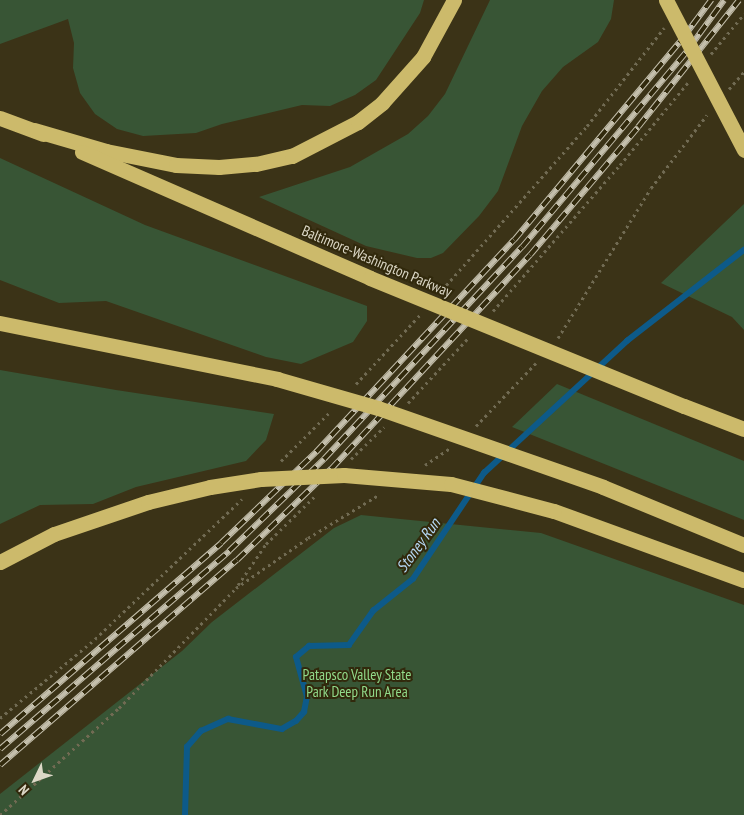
<!DOCTYPE html>
<html>
<head>
<meta charset="utf-8">
<style>
  body { margin:0 }
  #map { position:relative; width:744px; height:815px; overflow:hidden; background:#3b3317; font-family:"PT Sans Narrow",sans-serif }
  div>[style] { position:absolute }
  .green>* { inset:0; background:#385535 }
  .stream>* { height:5.5px; margin:-2.75px; padding:0 2.75px; transform-origin:2.75px; border-radius:2.75px; background:#0d5a89 }
  .path>* { height:3px; margin-top:-1.5px; transform-origin:0; background:repeating-linear-gradient(90deg,#716b53 0 2.5px,transparent 0 6.5px) }
  .motorway>* { height:15px; margin:-7.5px; padding:0 7.5px; transform-origin:7.5px; border-radius:7.5px; background:#ccba6b }
  .rail>* { height:5.5px; margin-top:-2.75px; transform-origin:0; background:repeating-linear-gradient(90deg,#31290c 0 11px,#c4bfac 0 22px); box-sizing:border-box; border-block:1px solid #c4bfac }
  .motorway-bridge>* { height:15px; margin:-7.5px; padding:0 7.5px; transform-origin:7.5px; border-radius:7.5px; background:#ccba6b }
  span { translate:-50% -50%; white-space:nowrap; text-align:center; line-height:1.15; -webkit-text-stroke:4px #31290c; paint-order:stroke }
  .street-label { font-size:15px; color:#dcd8c7 }
  .park-label { font-size:15px; color:#91da8a }
  .water-label { font-size:16px; color:#b5d7f3; font-style:italic }
  .north { position:absolute; left:10px; top:755px; width:50px; height:50px; -webkit-text-stroke:4px #31290c; paint-order:stroke; rotate:228deg; font-size:14px; font-weight:700; line-height:20px; text-align:center; color:#dcd8c7 }
  .north::after { content:''; display:block; margin:auto; width:18px; height:22px; background:#dcd8c7; clip-path:polygon(50% 0,100% 100%,50% 72%,0 100%) }
</style>
</head>
<body>
<div id="map">
  <div class="green">
    <i style="clip-path:polygon(0 0,424px 0,420px 13px,376px 80px,355px 95px,330px 106px,302px 105px,222px 124px,196px 133px,143px 136px,117px 129px,95px 114px,80px 93px,73px 68px,74px 43px,68px 19px,0 44px)"></i>
    <i style="clip-path:polygon(490px 0,614px 0,611px 19px,598px 42px,563px 67px,542px 91px,522px 126px,498px 191px,479px 216px,443px 253px,431px 258px,417px 258px,366px 246px,259px 197px,350px 167px,408px 134px,428px 116px,445px 94px)"></i>
    <i style="clip-path:polygon(0 158px,145px 225px,367px 306px,367px 321px,353px 342px,301px 364px,266px 357px,106px 301px,59px 303px,0 280px)"></i>
    <i style="clip-path:polygon(744px 204px,744px 330px,732px 317px,661px 283px)"></i>
    <i style="clip-path:polygon(0 370px,116px 390px,274px 414px,266px 440px,246px 461px,136px 487px,93px 504px,40px 505px,0 524px)"></i>
    <i style="clip-path:polygon(557px 384px,744px 461px,744px 520px,512px 427px)"></i>
    <i style="clip-path:polygon(361px 515px,541px 533px,744px 605px,744px 815px,0 815px,0 794px,182px 651px,212px 622px,334px 528px)"></i>
  </div>
  <div class="stream">
    <i style="left:185px;top:815px;width:68px;rotate:-88.3deg"></i>
    <i style="left:187px;top:747px;width:21px;rotate:-49deg"></i>
    <i style="left:201px;top:731px;width:30px;rotate:-24deg"></i>
    <i style="left:228px;top:719px;width:55px;rotate:10.5deg"></i>
    <i style="left:282px;top:729px;width:16px;rotate:-30deg"></i>
    <i style="left:296px;top:721px;width:12px;rotate:-48deg"></i>
    <i style="left:304px;top:712px;width:15px;rotate:-79deg"></i>
    <i style="left:307px;top:697px;width:41px;rotate:-105.4deg"></i>
    <i style="left:296px;top:657px;width:17px;rotate:-40deg"></i>
    <i style="left:309px;top:646px;width:40px;rotate:-1.4deg"></i>
    <i style="left:349px;top:645px;width:42px;rotate:-54.8deg"></i>
    <i style="left:373px;top:611px;width:51px;rotate:-38.7deg"></i>
    <i style="left:413px;top:579px;width:128px;rotate:-56.2deg"></i>
    <i style="left:484px;top:473px;width:195px;rotate:-42.7deg"></i>
    <i style="left:627px;top:341px;width:148px;rotate:-37.9deg"></i>
  </div>
  <div class="path">
    <i style="left:711px;top:54px;width:52px;rotate:-50.5deg"></i>
    <i style="left:729px;top:89px;width:23px;rotate:-49deg"></i>
    <i style="left:442px;top:290px;width:219px;rotate:-48.5deg"></i>
    <i style="left:587px;top:126px;width:125px;rotate:-51.8deg"></i>
    <i style="left:493px;top:311px;width:194px;rotate:-49deg"></i>
    <i style="left:620px;top:165px;width:110px;rotate:-50.5deg"></i>
    <i style="left:558px;top:338px;width:176px;rotate:-58.2deg"></i>
    <i style="left:651px;top:188px;width:92px;rotate:-52.5deg"></i>
    <i style="left:356px;top:384px;width:94px;rotate:-47.2deg"></i>
    <i style="left:408px;top:403px;width:91px;rotate:-47.2deg"></i>
    <i style="left:476px;top:426px;width:87px;rotate:-46.4deg"></i>
    <i style="left:351px;top:459px;width:46px;rotate:-44.1deg"></i>
    <i style="left:281px;top:461px;width:71px;rotate:-45deg"></i>
    <i style="left:425px;top:465px;width:29px;rotate:-34deg"></i>
    <i style="left:238px;top:585px;width:50px;rotate:-55.7deg"></i>
    <i style="left:266px;top:544px;width:71px;rotate:-44.4deg"></i>
    <i style="left:0;top:718px;width:124px;rotate:-39.7deg"></i>
    <i style="left:95px;top:639px;width:203px;rotate:-43.6deg"></i>
    <i style="left:0;top:815px;width:160px;rotate:-42deg"></i>
    <i style="left:119px;top:708px;width:168px;rotate:-45.7deg"></i>
    <i style="left:236px;top:588px;width:88px;rotate:-34.8deg"></i>
    <i style="left:308px;top:538px;width:84px;rotate:-31.4deg"></i>
  </div>
  <div class="motorway">
    <i style="left:0;top:118px;width:46px;rotate:20.4deg"></i>
    <i style="left:34px;top:130px;width:75px;rotate:16.3deg"></i>
    <i style="left:106px;top:151px;width:71px;rotate:11.3deg"></i>
    <i style="left:176px;top:165px;width:43px;rotate:2.7deg"></i>
    <i style="left:219px;top:167px;width:37px;rotate:-5deg"></i>
    <i style="left:256px;top:164px;width:37px;rotate:-13deg"></i>
    <i style="left:292px;top:156px;width:74px;rotate:-27.3deg"></i>
    <i style="left:358px;top:122px;width:31px;rotate:-38deg"></i>
    <i style="left:382px;top:103px;width:62px;rotate:-48.3deg"></i>
    <i style="left:423px;top:57px;width:65px;rotate:-61.5deg"></i>
    <i style="left:82px;top:152px;width:314px;rotate:23.6deg"></i>
    <i style="left:0;top:323px;width:283px;rotate:11.4deg"></i>
    <i style="left:684px;top:406px;width:64px;rotate:21deg"></i>
    <i style="left:603px;top:487px;width:152px;rotate:22.4deg"></i>
    <i style="left:554px;top:511px;width:202px;rotate:20deg"></i>
    <i style="left:0;top:562px;width:61px;rotate:-27.4deg"></i>
    <i style="left:54px;top:534px;width:99px;rotate:-18.8deg"></i>
  </div>
  <div class="rail">
    <i style="left:0;top:734px;width:292px;rotate:-40.8deg"></i>
    <i style="left:221px;top:543px;width:132px;rotate:-43.8deg"></i>
    <i style="left:316px;top:452px;width:290px;rotate:-47deg"></i>
    <i style="left:514px;top:240px;width:257px;rotate:-50.1deg"></i>
    <i style="left:679px;top:43px;width:54px;rotate:-53.3deg"></i>
    <i style="left:0;top:749px;width:303px;rotate:-40.8deg"></i>
    <i style="left:229px;top:551px;width:132px;rotate:-44.1deg"></i>
    <i style="left:324px;top:459px;width:290px;rotate:-47deg"></i>
    <i style="left:522px;top:247px;width:255px;rotate:-49.9deg"></i>
    <i style="left:686px;top:52px;width:64px;rotate:-53.8deg"></i>
    <i style="left:0;top:765px;width:313px;rotate:-40.9deg"></i>
    <i style="left:237px;top:560px;width:131px;rotate:-44.1deg"></i>
    <i style="left:331px;top:469px;width:292px;rotate:-47.1deg"></i>
    <i style="left:530px;top:255px;width:167px;rotate:-49.8deg"></i>
    <i style="left:638px;top:127px;width:162px;rotate:-51.5deg"></i>
  </div>
  <div class="motorway-bridge">
    <i style="left:666px;top:0;width:169px;rotate:62.5deg"></i>
    <i style="left:370px;top:278px;width:339px;rotate:22.2deg"></i>
    <i style="left:277px;top:379px;width:105px;rotate:16deg"></i>
    <i style="left:378px;top:408px;width:238px;rotate:19.3deg"></i>
    <i style="left:148px;top:502px;width:64px;rotate:-13.6deg"></i>
    <i style="left:210px;top:487px;width:52px;rotate:-8.9deg"></i>
    <i style="left:261px;top:479px;width:83px;rotate:-2.8deg"></i>
    <i style="left:344px;top:475px;width:107px;rotate:4.8deg"></i>
    <i style="left:451px;top:484px;width:106px;rotate:14.7deg"></i>
  </div>
  <div class="street-label">
    <span style="left:377px;top:261px;rotate:23deg">Baltimore-Washington Parkway</span>
  </div>
  <div class="park-label">
    <span style="left:357px;top:683px">Patapsco Valley State<br>Park Deep Run Area</span>
  </div>
  <div class="water-label">
    <span style="left:418px;top:545px;rotate:-54deg">Stoney Run</span>
  </div>
  <div class="north">N</div>
</div>
</body>
</html>
